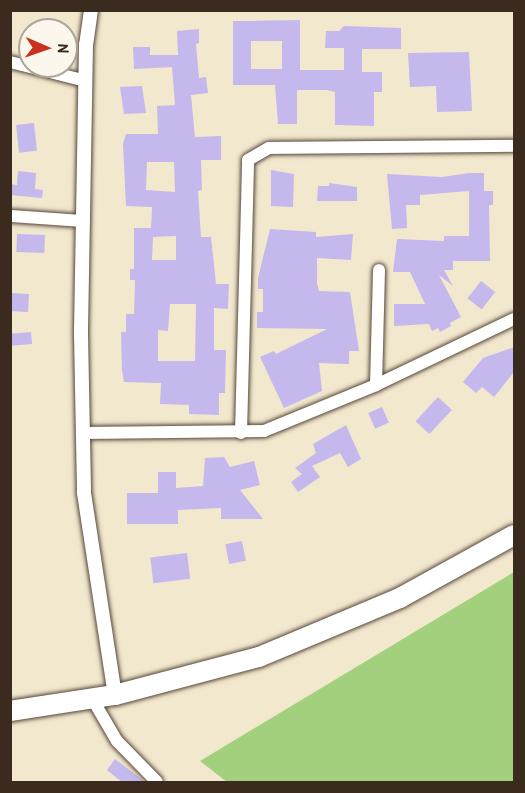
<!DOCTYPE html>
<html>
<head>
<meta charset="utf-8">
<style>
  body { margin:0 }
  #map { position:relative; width:525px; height:793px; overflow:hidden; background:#f2e8ce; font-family:"Patrick Hand",sans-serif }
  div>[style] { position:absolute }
  .green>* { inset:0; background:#a3d07d }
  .building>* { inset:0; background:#c4b8ed; transform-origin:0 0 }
  .roads { filter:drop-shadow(0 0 2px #564638) drop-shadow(0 0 2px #564638) }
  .minor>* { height:12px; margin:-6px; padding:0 6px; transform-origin:6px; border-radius:6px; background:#fff }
  .tertiary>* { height:14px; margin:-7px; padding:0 7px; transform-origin:7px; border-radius:7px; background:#fff }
  .trunk>* { height:20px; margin:-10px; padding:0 10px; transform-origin:10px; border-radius:10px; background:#fff }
  span { translate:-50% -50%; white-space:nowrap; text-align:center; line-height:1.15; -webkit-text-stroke:5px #fbf7ec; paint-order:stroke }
  .frame { position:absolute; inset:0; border:12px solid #3b2a1e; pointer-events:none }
  .north { position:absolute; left:18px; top:18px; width:60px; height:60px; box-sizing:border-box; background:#fbf7ec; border:2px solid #aea59a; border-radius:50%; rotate:92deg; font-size:16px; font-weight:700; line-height:24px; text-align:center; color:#3b2a1e }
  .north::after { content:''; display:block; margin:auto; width:21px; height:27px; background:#c8321e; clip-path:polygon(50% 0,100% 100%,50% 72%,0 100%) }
</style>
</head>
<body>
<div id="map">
  <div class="green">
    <i style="clip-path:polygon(514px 572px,514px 782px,227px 782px,200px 761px)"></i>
  </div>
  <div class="building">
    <i style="clip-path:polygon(evenodd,300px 20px,300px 70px,344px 70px,344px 48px,325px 48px,326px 31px,339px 31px,344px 26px,401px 28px,401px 49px,362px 49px,362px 72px,382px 72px,382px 92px,374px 92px,374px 126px,335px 125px,335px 92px,327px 90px,297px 90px,297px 124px,278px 124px,275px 85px,233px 85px,233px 21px,300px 20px,251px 41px,282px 41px,282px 69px,251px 69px,251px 41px)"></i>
    <i style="clip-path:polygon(evenodd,199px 29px,199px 43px,196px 44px,199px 78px,206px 77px,208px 93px,191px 95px,195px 137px,221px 136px,221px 160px,201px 160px,202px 190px,198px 191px,201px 237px,211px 237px,216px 284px,229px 284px,228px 309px,214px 308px,214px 350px,226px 350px,225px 393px,219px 393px,219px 415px,189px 414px,189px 405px,160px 404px,161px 383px,124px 382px,122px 371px,121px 332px,126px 332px,126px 314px,134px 314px,135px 280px,130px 280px,130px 269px,134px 269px,134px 228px,151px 228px,152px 207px,126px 206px,123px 144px,126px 134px,158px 134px,157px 106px,175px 105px,172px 67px,134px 69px,133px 47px,150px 47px,150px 55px,178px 55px,177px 31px,199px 29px,147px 162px,174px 162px,175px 192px,146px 190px,147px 162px,199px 29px,176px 236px,176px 260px,152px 260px,153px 237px,176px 236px,199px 29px,170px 304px,196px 304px,195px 361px,158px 361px,158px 330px,168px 331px,170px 304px)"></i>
    <i style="clip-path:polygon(469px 52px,472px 111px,437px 112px,436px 86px,410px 87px,408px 53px)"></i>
    <i style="clip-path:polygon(142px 86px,146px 113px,124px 114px,120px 87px)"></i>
    <i style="left:34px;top:123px;width:28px;height:18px;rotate:84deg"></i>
    <i style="clip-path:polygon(271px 170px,294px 174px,293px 207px,271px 206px)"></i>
    <i style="clip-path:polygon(18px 171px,36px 173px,35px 189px,43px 190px,42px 198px,10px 195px,10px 184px,17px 185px)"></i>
    <i style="clip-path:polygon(469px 173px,484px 173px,484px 191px,493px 191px,493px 205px,489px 205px,490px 261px,453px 261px,453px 270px,444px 270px,453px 286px,439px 275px,461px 317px,450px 323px,451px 326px,440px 332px,438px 328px,432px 331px,429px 324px,394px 326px,394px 304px,425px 304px,410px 272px,393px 272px,397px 239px,444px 241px,444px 236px,469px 236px,469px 191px,420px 195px,420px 205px,406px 205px,407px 228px,392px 229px,387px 174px,442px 177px)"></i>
    <i style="clip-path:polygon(329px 183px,357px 187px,357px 201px,317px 201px,318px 186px,329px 186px)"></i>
    <i style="clip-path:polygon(270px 229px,316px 232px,316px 237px,353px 234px,351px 260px,317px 258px,317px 284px,319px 291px,350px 292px,359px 351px,349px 351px,349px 364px,319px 363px,322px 391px,284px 408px,260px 357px,274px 351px,276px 354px,327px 329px,257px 328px,257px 312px,263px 312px,263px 289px,258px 289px,258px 278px)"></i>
    <i style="left:17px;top:234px;width:28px;height:18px;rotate:2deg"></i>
    <i style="left:481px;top:281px;width:18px;height:22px;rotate:38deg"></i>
    <i style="left:10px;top:293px;width:19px;height:18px;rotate:3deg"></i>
    <i style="left:31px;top:332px;width:12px;height:21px;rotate:85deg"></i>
    <i style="clip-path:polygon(514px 347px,514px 372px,494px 397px,482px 387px,476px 393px,463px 382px,483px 358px)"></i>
    <i style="left:438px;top:397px;width:19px;height:33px;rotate:43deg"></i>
    <i style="left:382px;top:407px;width:17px;height:15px;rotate:66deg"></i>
    <i style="clip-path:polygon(346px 425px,361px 459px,348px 467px,340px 453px,312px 466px,320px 477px,298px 492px,291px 482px,302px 474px,295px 468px,316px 453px,313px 444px)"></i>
    <i style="clip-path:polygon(224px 457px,230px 467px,254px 461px,260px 485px,240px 490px,263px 519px,221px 519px,221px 508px,178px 510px,178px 524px,127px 524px,127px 493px,158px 493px,158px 472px,176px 472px,176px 488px,203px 486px,205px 458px)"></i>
    <i style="left:242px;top:541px;width:20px;height:17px;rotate:79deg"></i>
    <i style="left:187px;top:553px;width:26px;height:37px;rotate:83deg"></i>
    <i style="clip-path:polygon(115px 759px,145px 782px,146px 783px,123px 783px,107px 770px)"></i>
  </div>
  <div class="roads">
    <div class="minor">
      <i style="left:10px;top:62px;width:78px;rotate:14deg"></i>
      <i style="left:10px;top:216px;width:74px;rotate:3.9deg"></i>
      <i style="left:376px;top:385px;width:115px;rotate:-88.5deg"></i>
      <i style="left:82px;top:433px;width:182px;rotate:-0.6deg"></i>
      <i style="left:264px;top:431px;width:121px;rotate:-22.3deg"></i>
      <i style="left:376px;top:385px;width:153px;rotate:-25.6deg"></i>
      <i style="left:241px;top:433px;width:273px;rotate:-88.5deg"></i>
      <i style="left:248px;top:160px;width:24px;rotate:-30deg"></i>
      <i style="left:269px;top:148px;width:245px;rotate:-0.5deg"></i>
      <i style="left:93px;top:700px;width:48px;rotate:59.7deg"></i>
      <i style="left:117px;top:741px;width:57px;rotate:45.7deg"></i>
    </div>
    <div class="tertiary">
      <i style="left:91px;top:10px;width:34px;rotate:98deg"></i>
      <i style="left:86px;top:44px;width:290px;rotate:91deg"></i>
      <i style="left:81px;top:334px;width:159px;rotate:88.9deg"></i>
      <i style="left:84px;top:493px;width:204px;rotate:81.3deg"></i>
    </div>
    <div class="trunk">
      <i style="left:10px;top:711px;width:106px;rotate:-8.7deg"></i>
      <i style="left:115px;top:695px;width:149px;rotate:-14.8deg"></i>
      <i style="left:259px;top:657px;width:153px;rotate:-22.7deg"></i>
      <i style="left:400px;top:598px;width:130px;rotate:-28.9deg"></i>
    </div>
  </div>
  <div class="frame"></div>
  <div class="north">N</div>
</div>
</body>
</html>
